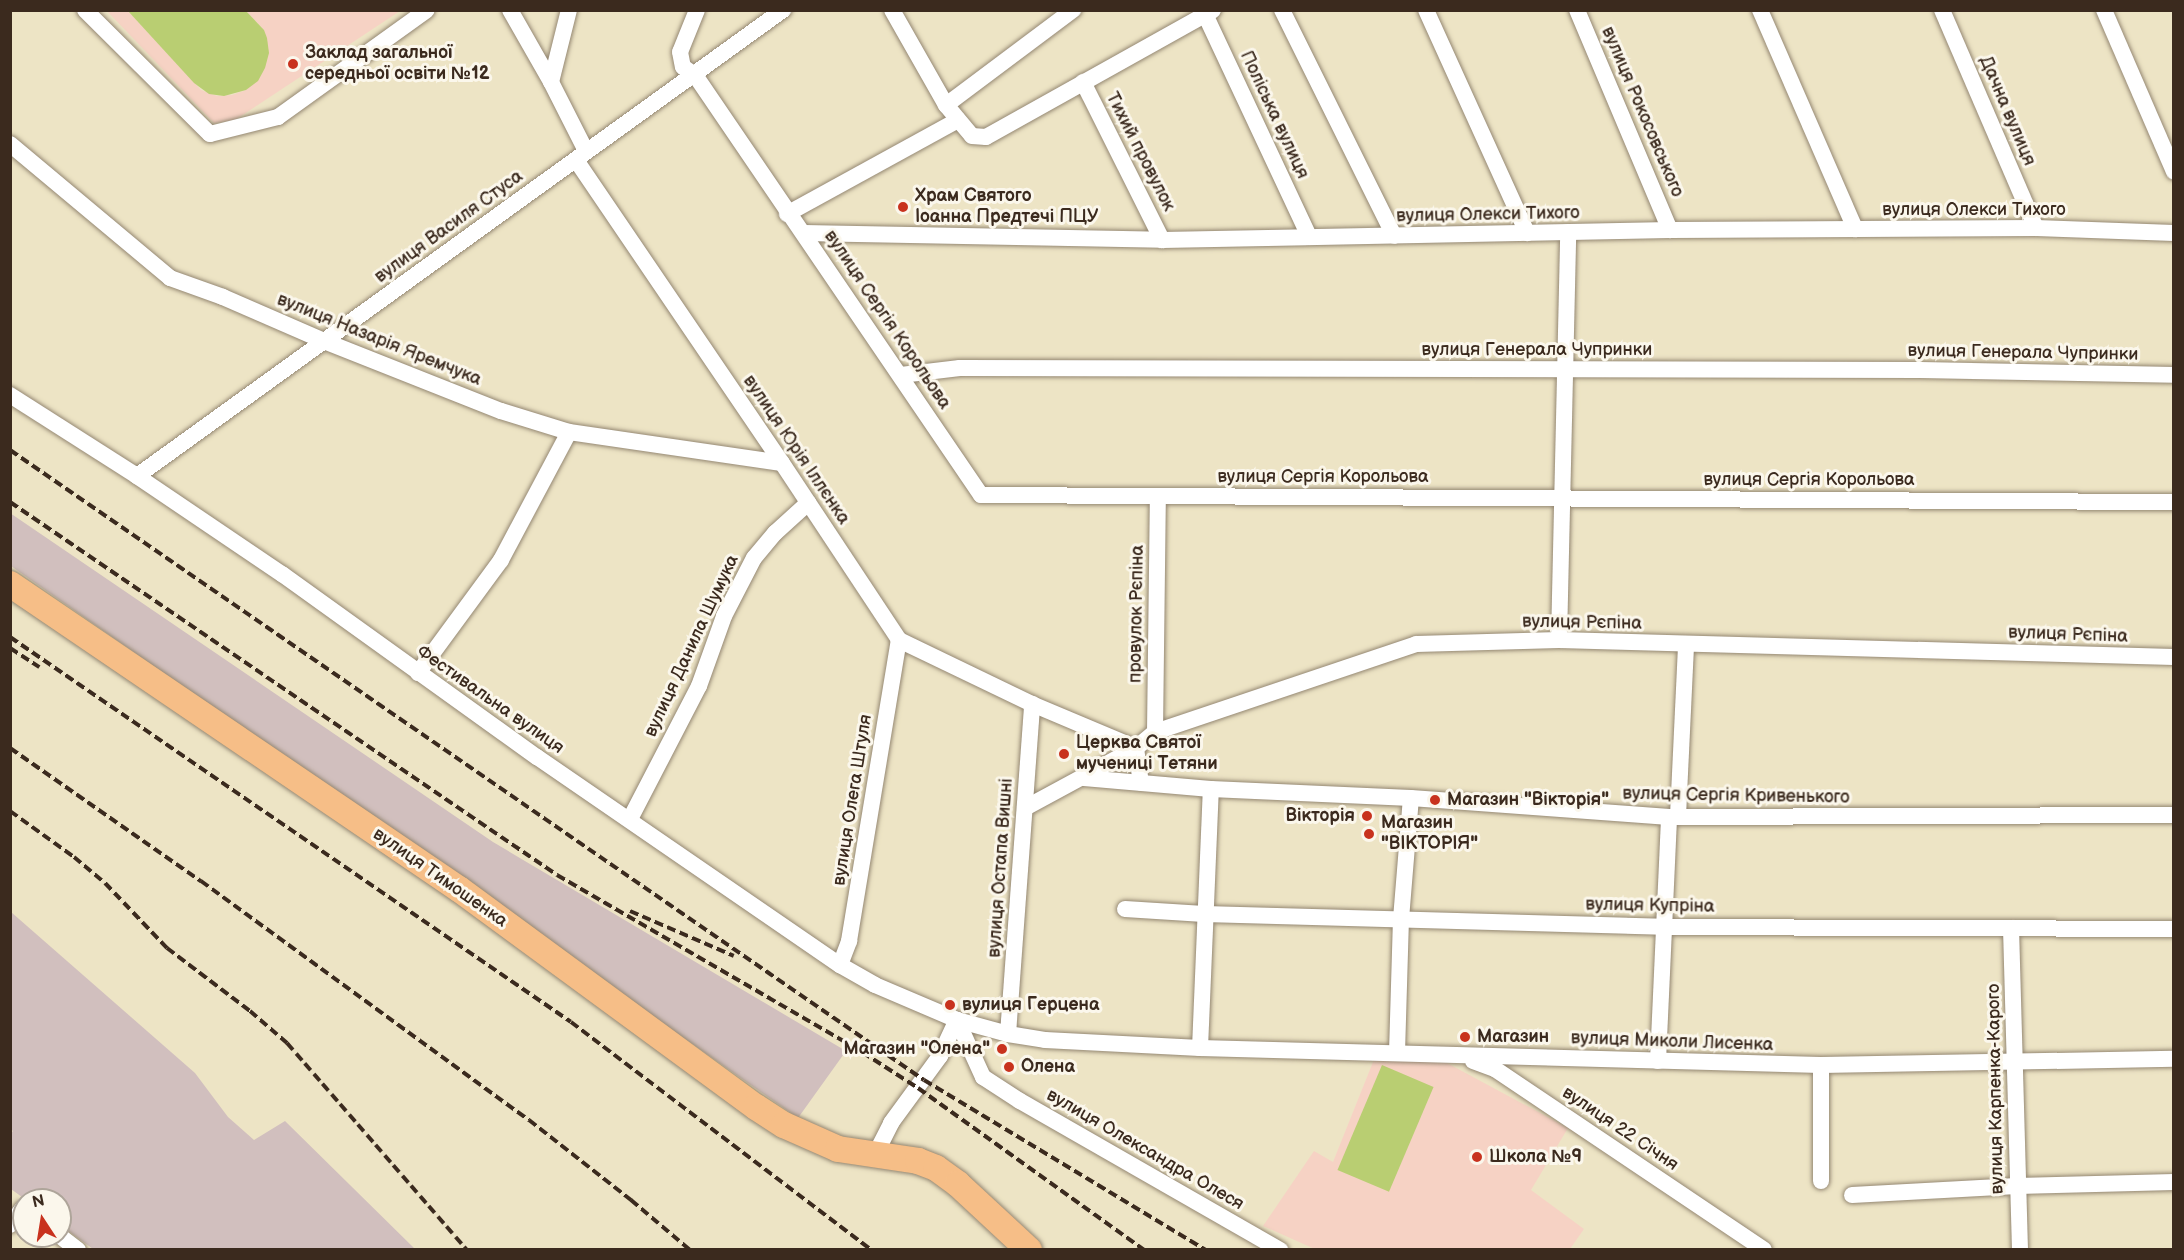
<!DOCTYPE html>
<html>
<head>
<meta charset="utf-8">
<style>
  body { margin:0 }
  #map { position:relative; width:2184px; height:1260px; overflow:hidden; background:#ede4c5; font-family:"Balsamiq Sans",sans-serif }
  div>[style] { position:absolute }
  .built>* { inset:0; background:#f6d2c4 }
  .industrial>* { inset:0; background:#d1bfbe }
  .green>* { inset:0; background:#b9ce72; transform-origin:0 0 }
  .roads { filter:drop-shadow(0 0 2px #948772) drop-shadow(0 0 2px #948772) }
  .minor>* { height:16px; margin:-8px; padding:0 8px; transform-origin:8px; border-radius:8px; background:#fff }
  .highway>* { height:26px; margin:-13px; padding:0 13px; transform-origin:13px; border-radius:13px; background:#f6be87 }
  .rail>* { height:4px; margin-top:-2px; transform-origin:0; background:repeating-linear-gradient(90deg,#3b2a1e 0 9px,transparent 0 13.5px) }
  .dots>* { width:16px; height:16px; translate:-50% -50%; box-sizing:border-box; border:3px solid #fbf7ec; border-radius:50% }
  span { translate:-50% -50%; white-space:nowrap; text-align:center; line-height:1.15; -webkit-text-stroke:6px #fbf7ec; paint-order:stroke }
  .poi-label { font-size:18px; color:#3b2a1e; font-weight:700 }
  .left { translate:0 -50%; text-align:left }
  .right { translate:-100% -50%; text-align:right }
  .street-label { font-size:18px; color:#3b2a1e }
  .frame { position:absolute; inset:0; border:12px solid #3b2a1e; pointer-events:none }
  .north { position:absolute; left:12px; top:1188px; width:60px; height:60px; box-sizing:border-box; background:#fbf7ec; border:2px solid #aea59a; border-radius:50%; rotate:348deg; font-size:16px; font-weight:700; line-height:24px; text-align:center; color:#3b2a1e }
  .north::after { content:''; display:block; margin:auto; width:21px; height:27px; background:#c8321e; clip-path:polygon(50% 0,100% 100%,50% 72%,0 100%) }
</style>
</head>
<body>
<div id="map">
  <div class="built">
    <i style="clip-path:polygon(107px 11px,128px 11px,201px 90px,217px 96px,232px 95px,246px 90px,264px 30px,246px 11px,400px 11px,235px 120px,214px 123px)"></i>
    <i style="clip-path:polygon(1375px 1057px,1447px 1063px,1568px 1128px,1531px 1190px,1584px 1229px,1570px 1249px,1317px 1250px,1263px 1226px,1314px 1151px,1333px 1162px)"></i>
  </div>
  <div class="industrial">
    <i style="clip-path:polygon(10px 513px,493px 842px,846px 1051px,798px 1118px,11px 566px)"></i>
    <i style="clip-path:polygon(11px 912px,195px 1073px,228px 1117px,254px 1140px,285px 1121px,415px 1249px,93px 1249px,60px 1225px,60px 1200px,26px 1200px,11px 1189px,10px 1134px,13px 1131px,10px 1129px)"></i>
  </div>
  <div class="green">
    <i style="clip-path:polygon(128px 11px,246px 11px,264px 30px,267px 38px,269px 53px,265px 68px,258px 81px,246px 90px,224px 96px,209px 94px,194px 83px)"></i>
    <i style="left:1382px;top:1065px;width:56px;height:114px;rotate:23deg"></i>
  </div>
  <div class="roads">
    <div class="minor">
      <i style="left:85px;top:10px;width:176px;rotate:44.8deg"></i>
      <i style="left:210px;top:134px;width:70px;rotate:-14deg"></i>
      <i style="left:278px;top:117px;width:183px;rotate:-35.7deg"></i>
      <i style="left:510px;top:10px;width:83px;rotate:60.3deg"></i>
      <i style="left:551px;top:82px;width:77px;rotate:63.1deg"></i>
      <i style="left:697px;top:10px;width:45px;rotate:112deg"></i>
      <i style="left:680px;top:52px;width:15px;rotate:79deg"></i>
      <i style="left:683px;top:67px;width:14px;rotate:34deg"></i>
      <i style="left:695px;top:75px;width:508px;rotate:55.75deg"></i>
      <i style="left:981px;top:495px;width:1193px;rotate:0.34deg"></i>
      <i style="left:892px;top:10px;width:109px;rotate:60.4deg"></i>
      <i style="left:946px;top:105px;width:40px;rotate:50deg"></i>
      <i style="left:972px;top:136px;width:14px;rotate:4deg"></i>
      <i style="left:986px;top:137px;width:260px;rotate:-29.2deg"></i>
      <i style="left:1203px;top:10px;width:250px;rotate:64.9deg"></i>
      <i style="left:1282px;top:10px;width:252px;rotate:63.6deg"></i>
      <i style="left:1426px;top:10px;width:245px;rotate:65.6deg"></i>
      <i style="left:1577px;top:10px;width:239px;rotate:67.1deg"></i>
      <i style="left:1760px;top:10px;width:239px;rotate:66.5deg"></i>
      <i style="left:1942px;top:10px;width:237px;rotate:66.7deg"></i>
      <i style="left:2104px;top:10px;width:176px;rotate:66.6deg"></i>
      <i style="left:551px;top:82px;width:74px;rotate:-76deg"></i>
      <i style="left:1083px;top:82px;width:177px;rotate:63.4deg"></i>
      <i style="left:946px;top:105px;width:159px;rotate:-36.8deg"></i>
      <i style="left:10px;top:144px;width:209px;rotate:39.9deg"></i>
      <i style="left:170px;top:278px;width:56px;rotate:19.7deg"></i>
      <i style="left:223px;top:297px;width:110px;rotate:23.5deg"></i>
      <i style="left:324px;top:341px;width:190px;rotate:21.6deg"></i>
      <i style="left:501px;top:411px;width:71px;rotate:17.2deg"></i>
      <i style="left:569px;top:432px;width:215px;rotate:8.3deg"></i>
      <i style="left:576px;top:160px;width:366px;rotate:55.8deg"></i>
      <i style="left:782px;top:463px;width:212px;rotate:56.5deg"></i>
      <i style="left:899px;top:640px;width:148px;rotate:25.7deg"></i>
      <i style="left:1032px;top:704px;width:113px;rotate:22.9deg"></i>
      <i style="left:1136px;top:748px;width:35px;rotate:82deg"></i>
      <i style="left:787px;top:214px;width:195px;rotate:-28.8deg"></i>
      <i style="left:804px;top:233px;width:358px;rotate:1.1deg"></i>
      <i style="left:1162px;top:240px;width:508px;rotate:-1.13deg"></i>
      <i style="left:1670px;top:230px;width:366px;rotate:-0.3deg"></i>
      <i style="left:2036px;top:228px;width:138px;rotate:2.1deg"></i>
      <i style="left:901px;top:375px;width:59px;rotate:-6.8deg"></i>
      <i style="left:960px;top:368px;width:960px;rotate:0.12deg"></i>
      <i style="left:1920px;top:370px;width:254px;rotate:1.1deg"></i>
      <i style="left:10px;top:395px;width:151px;rotate:32.5deg"></i>
      <i style="left:137px;top:476px;width:175px;rotate:34.1deg"></i>
      <i style="left:282px;top:574px;width:314px;rotate:35.7deg"></i>
      <i style="left:537px;top:757px;width:368px;rotate:34.5deg"></i>
      <i style="left:840px;top:965px;width:40px;rotate:29.7deg"></i>
      <i style="left:875px;top:985px;width:89px;rotate:23.1deg"></i>
      <i style="left:957px;top:1020px;width:53px;rotate:15.4deg"></i>
      <i style="left:1008px;top:1034px;width:37px;rotate:9deg"></i>
      <i style="left:1045px;top:1040px;width:155px;rotate:3deg"></i>
      <i style="left:1200px;top:1048px;width:621px;rotate:1.57deg"></i>
      <i style="left:1821px;top:1065px;width:353px;rotate:-1deg"></i>
      <i style="left:137px;top:476px;width:797px;rotate:-35.81deg"></i>
      <i style="left:1559px;top:640px;width:408px;rotate:-88.7deg"></i>
      <i style="left:418px;top:673px;width:140px;rotate:-53.7deg"></i>
      <i style="left:501px;top:560px;width:145px;rotate:-62deg"></i>
      <i style="left:1155px;top:732px;width:236px;rotate:-89.3deg"></i>
      <i style="left:1084px;top:778px;width:127px;rotate:5deg"></i>
      <i style="left:1211px;top:789px;width:200px;rotate:2.6deg"></i>
      <i style="left:1411px;top:798px;width:259px;rotate:4.2deg"></i>
      <i style="left:1669px;top:817px;width:505px;rotate:-0.23deg"></i>
      <i style="left:1025px;top:808px;width:126px;rotate:-28.4deg"></i>
      <i style="left:1136px;top:748px;width:25px;rotate:-40deg"></i>
      <i style="left:1155px;top:732px;width:275px;rotate:-18.6deg"></i>
      <i style="left:1416px;top:644px;width:143px;rotate:-1.6deg"></i>
      <i style="left:1559px;top:640px;width:615px;rotate:1.58deg"></i>
      <i style="left:1678px;top:816px;width:172px;rotate:-87.3deg"></i>
      <i style="left:630px;top:819px;width:150px;rotate:-62.6deg"></i>
      <i style="left:699px;top:686px;width:74px;rotate:-70.3deg"></i>
      <i style="left:724px;top:616px;width:65px;rotate:-62.7deg"></i>
      <i style="left:754px;top:558px;width:33px;rotate:-50deg"></i>
      <i style="left:775px;top:533px;width:45px;rotate:-42.3deg"></i>
      <i style="left:1125px;top:909px;width:79px;rotate:3.6deg"></i>
      <i style="left:1204px;top:914px;width:459px;rotate:1.6deg"></i>
      <i style="left:1663px;top:927px;width:511px;rotate:0.22deg"></i>
      <i style="left:2011px;top:928px;width:322px;rotate:88.4deg"></i>
      <i style="left:840px;top:965px;width:26px;rotate:-69deg"></i>
      <i style="left:849px;top:941px;width:305px;rotate:-80.6deg"></i>
      <i style="left:957px;top:1020px;width:63px;rotate:65.5deg"></i>
      <i style="left:983px;top:1077px;width:44px;rotate:33deg"></i>
      <i style="left:1020px;top:1101px;width:300px;rotate:29.8deg"></i>
      <i style="left:1008px;top:1034px;width:331px;rotate:-85.8deg"></i>
      <i style="left:1200px;top:1048px;width:259px;rotate:-87.6deg"></i>
      <i style="left:1397px;top:1053px;width:134px;rotate:-88.3deg"></i>
      <i style="left:1401px;top:919px;width:121px;rotate:-85.3deg"></i>
      <i style="left:1473px;top:1061px;width:23px;rotate:20deg"></i>
      <i style="left:1495px;top:1069px;width:324px;rotate:33.9deg"></i>
      <i style="left:1658px;top:1061px;width:244px;rotate:-87.4deg"></i>
      <i style="left:875px;top:1155px;width:36px;rotate:-63deg"></i>
      <i style="left:891px;top:1123px;width:83px;rotate:-53.8deg"></i>
      <i style="left:940px;top:1056px;width:40px;rotate:-65deg"></i>
      <i style="left:1821px;top:1181px;width:116px;rotate:-90deg"></i>
      <i style="left:1852px;top:1195px;width:165px;rotate:-3.1deg"></i>
      <i style="left:2017px;top:1186px;width:157px;rotate:-1.5deg"></i>
      <i style="left:10px;top:1225px;width:20px;rotate:-53deg"></i>
      <i style="left:60px;top:1236px;width:23px;rotate:38deg"></i>
    </div>
    <div class="highway">
      <i style="left:10px;top:584px;width:543px;rotate:34.19deg"></i>
      <i style="left:459px;top:889px;width:368px;rotate:36.3deg"></i>
      <i style="left:756px;top:1107px;width:33px;rotate:33deg"></i>
      <i style="left:784px;top:1125px;width:59px;rotate:24deg"></i>
      <i style="left:838px;top:1149px;width:81px;rotate:8.5deg"></i>
      <i style="left:918px;top:1161px;width:19px;rotate:21deg"></i>
      <i style="left:936px;top:1168px;width:27px;rotate:36deg"></i>
      <i style="left:958px;top:1184px;width:97px;rotate:42.9deg"></i>
    </div>
  </div>
  <div class="rail">
    <i style="left:10px;top:450px;width:1110px;rotate:34.58deg"></i>
    <i style="left:924px;top:1080px;width:329px;rotate:31.1deg"></i>
    <i style="left:10px;top:502px;width:662px;rotate:34.29deg"></i>
    <i style="left:557px;top:875px;width:353px;rotate:30.1deg"></i>
    <i style="left:862px;top:1052px;width:67px;rotate:32.7deg"></i>
    <i style="left:918px;top:1088px;width:278px;rotate:35.6deg"></i>
    <i style="left:10px;top:637px;width:680px;rotate:34.46deg"></i>
    <i style="left:571px;top:1022px;width:377px;rotate:37.2deg"></i>
    <i style="left:10px;top:648px;width:35px;rotate:33deg"></i>
    <i style="left:10px;top:748px;width:233px;rotate:34.9deg"></i>
    <i style="left:201px;top:881px;width:406px;rotate:36.1deg"></i>
    <i style="left:529px;top:1120px;width:130px;rotate:38.1deg"></i>
    <i style="left:631px;top:1200px;width:77px;rotate:40.3deg"></i>
    <i style="left:10px;top:811px;width:79px;rotate:35.7deg"></i>
    <i style="left:74px;top:857px;width:40px;rotate:40deg"></i>
    <i style="left:105px;top:883px;width:90px;rotate:46.4deg"></i>
    <i style="left:167px;top:948px;width:104px;rotate:37.2deg"></i>
    <i style="left:250px;top:1011px;width:49px;rotate:40.9deg"></i>
    <i style="left:287px;top:1043px;width:274px;rotate:49deg"></i>
    <i style="left:630px;top:911px;width:113px;rotate:23.4deg"></i>
  </div>
  <div class="dots">
    <i style="left:293px;top:64px;background:#c8321e"></i>
    <i style="left:903px;top:207px;background:#c8321e"></i>
    <i style="left:1064px;top:754px;background:#c8321e"></i>
    <i style="left:1435px;top:800px;background:#c8321e"></i>
    <i style="left:1367px;top:816px;background:#c8321e"></i>
    <i style="left:1369px;top:834px;background:#c8321e"></i>
    <i style="left:950px;top:1005px;background:#c8321e"></i>
    <i style="left:1465px;top:1037px;background:#c8321e"></i>
    <i style="left:1002px;top:1049px;background:#c8321e"></i>
    <i style="left:1009px;top:1067px;background:#c8321e"></i>
    <i style="left:1477px;top:1157px;background:#c8321e"></i>
  </div>
  <div class="poi-label">
    <span class="left" style="left:305px;top:64px">Заклад загальної<br>середньої освіти №12</span>
    <span class="left" style="left:915px;top:207px">Храм Святого<br>Іоанна Предтечі ПЦУ</span>
    <span class="left" style="left:1076px;top:754px">Церква Святої<br>мучениці Тетяни</span>
    <span class="left" style="left:1447px;top:800px">Магазин "Вікторія"</span>
    <span class="right" style="left:1355px;top:816px">Вікторія</span>
    <span class="left" style="left:1381px;top:834px">Магазин<br>"ВІКТОРІЯ"</span>
    <span class="left" style="left:962px;top:1005px">вулиця Герцена</span>
    <span class="left" style="left:1477px;top:1037px">Магазин</span>
    <span class="right" style="left:990px;top:1049px">Магазин "Олена"</span>
    <span class="left" style="left:1021px;top:1067px">Олена</span>
    <span class="left" style="left:1489px;top:1157px">Школа №9</span>
  </div>
  <div class="street-label">
    <span style="left:2007px;top:111px;rotate:67deg">Дачна вулиця</span>
    <span style="left:1642px;top:112px;rotate:67deg">вулиця Рокосовського</span>
    <span style="left:1274px;top:115px;rotate:65deg">Поліська вулиця</span>
    <span style="left:1140px;top:152px;rotate:63deg">Тихий провулок</span>
    <span style="left:1974px;top:210px">вулиця Олекси Тихого</span>
    <span style="left:1488px;top:215px;rotate:-1deg">вулиця Олекси Тихого</span>
    <span style="left:449px;top:227px;rotate:-36deg">вулиця Василя Стуса</span>
    <span style="left:887px;top:320px;rotate:56deg">вулиця Сергія Корольова</span>
    <span style="left:379px;top:340px;rotate:22deg">вулиця Назарія Яремчука</span>
    <span style="left:1537px;top:350px">вулиця Генерала Чупринки</span>
    <span style="left:2023px;top:353px;rotate:1deg">вулиця Генерала Чупринки</span>
    <span style="left:796px;top:450px;rotate:56deg">вулиця Юрія Іллєнка</span>
    <span style="left:1323px;top:477px">вулиця Сергія Корольова</span>
    <span style="left:1809px;top:480px">вулиця Сергія Корольова</span>
    <span style="left:1137px;top:614px;rotate:-89deg">провулок Рєпіна</span>
    <span style="left:1582px;top:623px;rotate:1deg">вулиця Рєпіна</span>
    <span style="left:2068px;top:635px;rotate:2deg">вулиця Рєпіна</span>
    <span style="left:692px;top:646px;rotate:-65deg">вулиця Данила Шумука</span>
    <span style="left:490px;top:700px;rotate:35deg">Фестивальна вулиця</span>
    <span style="left:1736px;top:796px;rotate:1deg">вулиця Сергія Кривенького</span>
    <span style="left:853px;top:800px;rotate:-81deg">вулиця Олега Штуля</span>
    <span style="left:1001px;top:868px;rotate:-86deg">вулиця Остапа Вишні</span>
    <span style="left:440px;top:878px;rotate:35deg">вулиця Тимошенка</span>
    <span style="left:1650px;top:906px;rotate:1deg">вулиця Купріна</span>
    <span style="left:1672px;top:1042px;rotate:2deg">вулиця Миколи Лисенка</span>
    <span style="left:1996px;top:1089px;rotate:-91deg">вулиця Карпенка-Карого</span>
    <span style="left:1620px;top:1129px;rotate:34deg">вулиця 22 Січня</span>
    <span style="left:1145px;top:1150px;rotate:30deg">вулиця Олександра Олеся</span>
  </div>
  <div class="frame"></div>
  <div class="north">N</div>
</div>
</body>
</html>
